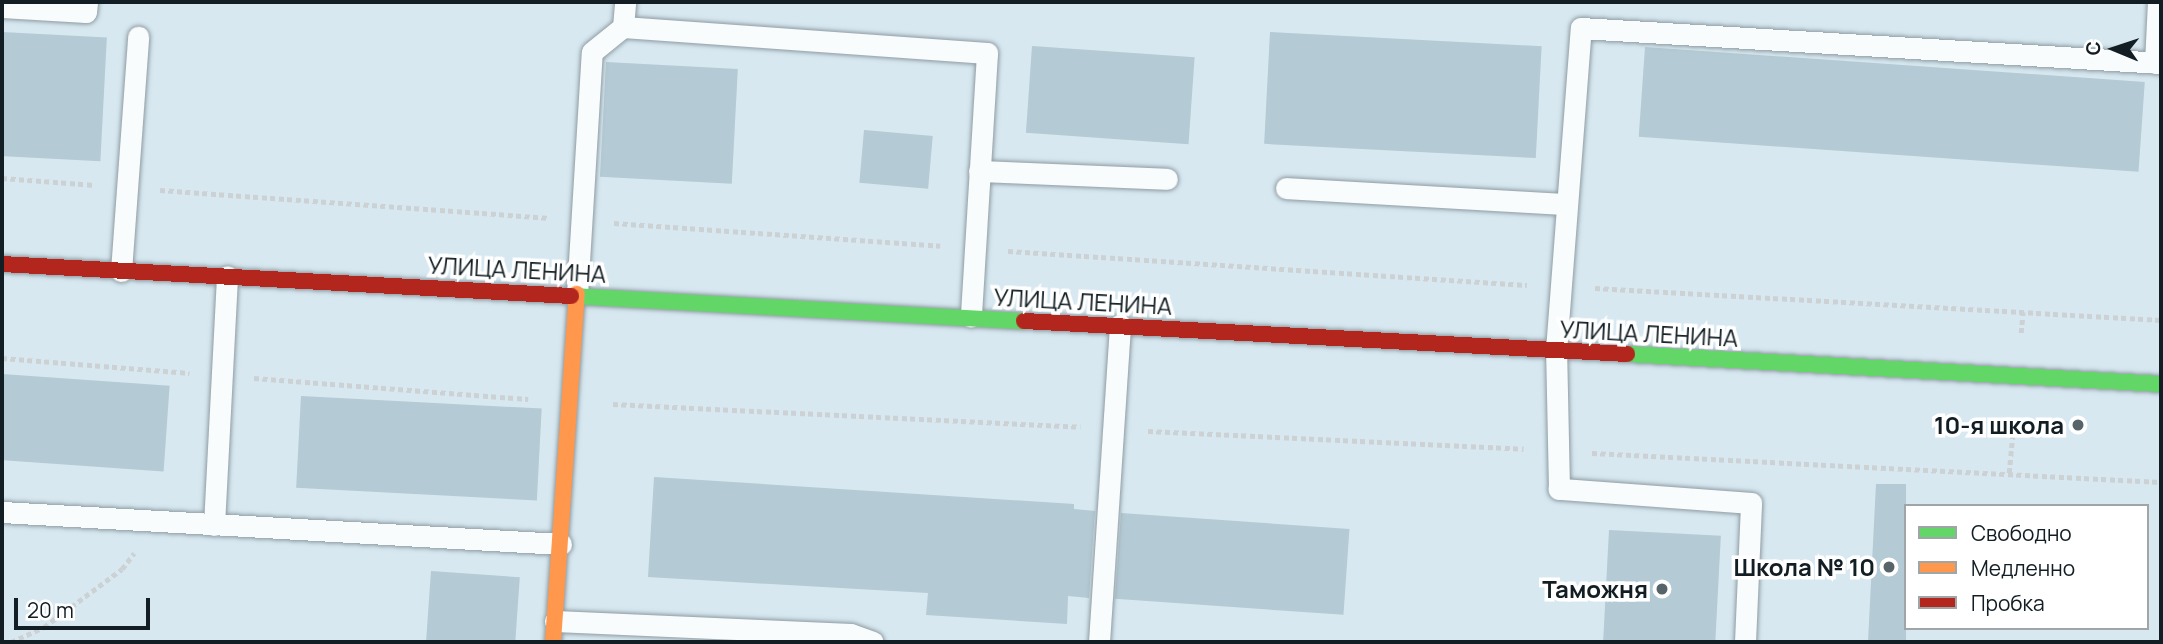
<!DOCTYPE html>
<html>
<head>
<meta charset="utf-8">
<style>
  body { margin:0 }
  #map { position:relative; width:2163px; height:644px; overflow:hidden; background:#d7e8f1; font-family:Manrope,sans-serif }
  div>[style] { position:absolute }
  .building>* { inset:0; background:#b4cad4; transform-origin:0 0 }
  .path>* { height:4.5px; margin-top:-2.25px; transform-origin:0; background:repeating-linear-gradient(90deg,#ccd1d4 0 5px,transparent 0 8.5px) }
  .roads { filter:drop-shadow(0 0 2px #8f9ca2) drop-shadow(0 0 2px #8f9ca2) }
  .lane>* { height:21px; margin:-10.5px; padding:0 10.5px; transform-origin:10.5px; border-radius:10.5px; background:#f9fcfd }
  .fast>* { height:16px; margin:-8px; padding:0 8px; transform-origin:8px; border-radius:8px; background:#63d668 }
  .slow>* { height:16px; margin:-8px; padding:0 8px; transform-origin:8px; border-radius:8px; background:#ff974d }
  .jam>* { height:16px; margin:-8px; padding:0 8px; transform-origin:8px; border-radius:8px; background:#b3261e }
  .dots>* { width:19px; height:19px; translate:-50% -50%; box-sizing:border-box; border:4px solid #fff; border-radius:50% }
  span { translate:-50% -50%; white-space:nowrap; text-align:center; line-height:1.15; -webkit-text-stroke:7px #fff; paint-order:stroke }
  .street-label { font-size:24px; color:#121e23 }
  .poi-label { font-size:24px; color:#121e23; font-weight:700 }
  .right { translate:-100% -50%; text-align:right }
  .frame { position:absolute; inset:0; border:4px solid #121e23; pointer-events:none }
  .legend { position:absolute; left:1904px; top:504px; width:245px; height:126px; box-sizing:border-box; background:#fff; border:2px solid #a0a5a7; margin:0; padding:9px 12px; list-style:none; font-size:21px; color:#121e23 }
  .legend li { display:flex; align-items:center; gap:14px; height:35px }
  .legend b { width:35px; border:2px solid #a0a5a7 }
  .north { position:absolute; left:2079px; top:14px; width:70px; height:70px; -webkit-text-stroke:5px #fff; paint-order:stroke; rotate:272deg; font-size:19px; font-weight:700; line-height:28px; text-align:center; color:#121e23 }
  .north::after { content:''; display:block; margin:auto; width:24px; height:32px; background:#121e23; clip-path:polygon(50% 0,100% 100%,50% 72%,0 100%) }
  .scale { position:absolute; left:14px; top:598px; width:136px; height:32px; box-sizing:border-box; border:4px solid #121e23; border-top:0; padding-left:9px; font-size:21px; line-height:24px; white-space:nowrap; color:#121e23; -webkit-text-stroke:5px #fff; paint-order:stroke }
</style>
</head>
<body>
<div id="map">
  <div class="building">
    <i style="left:2px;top:32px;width:105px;height:124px;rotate:3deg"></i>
    <i style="left:1270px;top:32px;width:272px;height:112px;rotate:3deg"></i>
    <i style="left:1032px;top:46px;width:163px;height:87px;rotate:4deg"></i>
    <i style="left:1645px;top:47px;width:501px;height:90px;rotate:4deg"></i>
    <i style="left:606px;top:62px;width:132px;height:115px;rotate:3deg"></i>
    <i style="left:864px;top:130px;width:69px;height:53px;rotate:5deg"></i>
    <i style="left:2px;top:374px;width:168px;height:86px;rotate:4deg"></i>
    <i style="left:301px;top:396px;width:241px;height:92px;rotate:3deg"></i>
    <i style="clip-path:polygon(654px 477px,1074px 504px,1074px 509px,1095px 511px,1089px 598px,1068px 596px,1067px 624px,926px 615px,928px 593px,648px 577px)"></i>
    <i style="clip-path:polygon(1876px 484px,1906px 484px,1906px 642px,1868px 642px)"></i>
    <i style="left:1121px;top:513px;width:229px;height:86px;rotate:4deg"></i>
    <i style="left:1609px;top:530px;width:112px;height:112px;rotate:3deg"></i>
    <i style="left:431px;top:571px;width:89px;height:71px;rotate:4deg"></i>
  </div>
  <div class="path">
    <i style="left:2px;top:178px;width:93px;rotate:4.3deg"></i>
    <i style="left:160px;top:190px;width:390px;rotate:4.1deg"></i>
    <i style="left:614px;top:223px;width:327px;rotate:4deg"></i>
    <i style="left:1008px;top:251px;width:520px;rotate:3.75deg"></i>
    <i style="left:1595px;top:288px;width:567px;rotate:3.24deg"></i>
    <i style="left:2021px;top:333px;width:21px;rotate:-85deg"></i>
    <i style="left:2px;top:358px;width:188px;rotate:4.6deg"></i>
    <i style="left:254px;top:378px;width:275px;rotate:4.4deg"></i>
    <i style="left:613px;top:404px;width:468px;rotate:2.8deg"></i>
    <i style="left:1148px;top:431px;width:376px;rotate:2.7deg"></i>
    <i style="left:1592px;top:453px;width:570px;rotate:2.92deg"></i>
    <i style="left:2009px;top:473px;width:54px;rotate:-84.7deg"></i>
    <i style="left:11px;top:642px;width:36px;rotate:-24deg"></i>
    <i style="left:44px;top:627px;width:97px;rotate:-36.6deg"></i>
    <i style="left:122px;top:569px;width:20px;rotate:-53deg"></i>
  </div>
  <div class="roads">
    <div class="lane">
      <i style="left:2px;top:7px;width:84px;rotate:3.4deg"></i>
      <i style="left:86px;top:12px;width:10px;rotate:-84deg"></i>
      <i style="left:623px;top:27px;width:25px;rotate:-85deg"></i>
      <i style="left:2155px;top:63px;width:61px;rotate:-87.2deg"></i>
      <i style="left:979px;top:171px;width:188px;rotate:2.4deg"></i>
      <i style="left:1286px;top:188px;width:281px;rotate:3.3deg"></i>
      <i style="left:121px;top:271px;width:235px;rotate:-85.8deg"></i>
      <i style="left:577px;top:294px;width:242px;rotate:-86.5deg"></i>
      <i style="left:592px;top:52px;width:40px;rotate:-39deg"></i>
      <i style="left:623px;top:27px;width:365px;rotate:4.1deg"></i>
      <i style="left:987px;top:53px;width:264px;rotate:93.5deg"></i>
      <i style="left:2px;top:512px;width:560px;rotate:3.28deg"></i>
      <i style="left:214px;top:525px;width:249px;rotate:-87deg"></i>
      <i style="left:555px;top:621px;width:296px;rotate:2.5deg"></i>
      <i style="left:851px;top:634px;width:23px;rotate:20deg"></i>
      <i style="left:1099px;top:642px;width:318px;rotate:-86.2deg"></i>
      <i style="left:1745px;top:642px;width:139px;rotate:-87.5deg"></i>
      <i style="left:1751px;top:503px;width:193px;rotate:-175.8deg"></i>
      <i style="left:1559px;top:489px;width:139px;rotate:-91.2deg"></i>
      <i style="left:1556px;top:350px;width:323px;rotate:-85.6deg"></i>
      <i style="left:1581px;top:28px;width:581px;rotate:3.45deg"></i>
    </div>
    <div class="fast">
      <i style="left:571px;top:296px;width:454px;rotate:3.2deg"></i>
      <i style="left:1627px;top:354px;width:535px;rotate:3.22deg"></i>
    </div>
    <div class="slow">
      <i style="left:553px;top:642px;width:349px;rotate:-86.1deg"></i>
    </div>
    <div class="jam">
      <i style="left:2px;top:264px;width:570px;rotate:3.22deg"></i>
      <i style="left:1024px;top:321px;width:604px;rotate:3.13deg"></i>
    </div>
  </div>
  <div class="dots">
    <i style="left:2078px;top:425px;background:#57656b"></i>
    <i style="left:1889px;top:567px;background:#57656b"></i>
    <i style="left:1662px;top:589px;background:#57656b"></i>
  </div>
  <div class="street-label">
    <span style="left:517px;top:269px;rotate:3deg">УЛИЦА ЛЕНИНА</span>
    <span style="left:1083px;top:301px;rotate:3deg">УЛИЦА ЛЕНИНА</span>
    <span style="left:1649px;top:333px;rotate:3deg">УЛИЦА ЛЕНИНА</span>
  </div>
  <div class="poi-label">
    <span class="right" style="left:2064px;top:425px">10-я школа</span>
    <span class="right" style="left:1875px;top:567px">Школа № 10</span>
    <span class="right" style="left:1648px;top:589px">Таможня</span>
  </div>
  <div class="frame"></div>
  <ul class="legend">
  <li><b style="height:9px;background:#63d668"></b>Свободно</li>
  <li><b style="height:9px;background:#ff974d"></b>Медленно</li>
  <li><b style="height:9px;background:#b3261e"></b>Пробка</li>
  </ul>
  <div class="north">С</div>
  <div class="scale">20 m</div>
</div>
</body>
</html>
